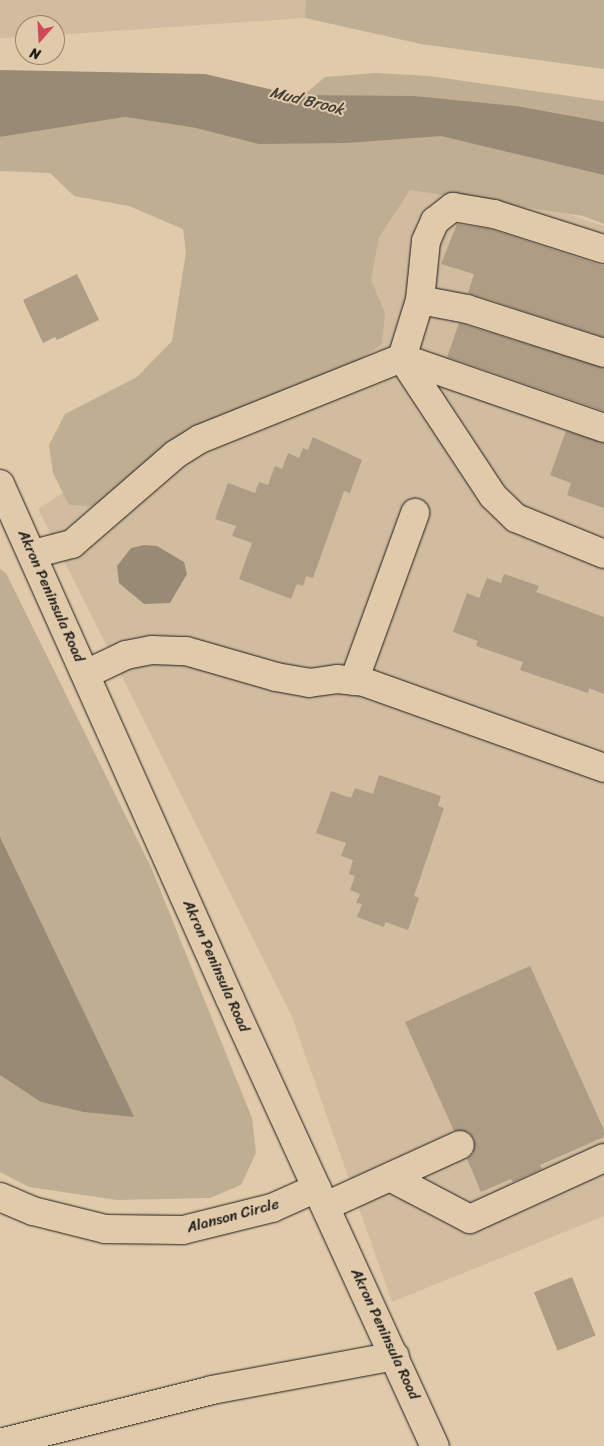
<!DOCTYPE html>
<html>
<head>
<meta charset="utf-8">
<style>
  body { margin:0 }
  #map { position:relative; width:604px; height:1446px; overflow:hidden; background:#e1caaa; font-family:Sriracha,sans-serif }
  div>[style] { position:absolute }
  .built>* { inset:0; background:#d2bc9f }
  .green>* { inset:0; background:#c0ae92 }
  .water>* { inset:0; background:#988a75 }
  .building>* { inset:0; background:#ae9c85; transform-origin:0 0 }
  .roads { filter:drop-shadow(0 0 1px #1c1c1c) drop-shadow(0 0 1px #1c1c1c) }
  .minor>* { height:28px; margin:-14px; padding:0 14px; transform-origin:14px; border-radius:14px; background:#e1caaa }
  span { translate:-50% -50%; white-space:nowrap; text-align:center; line-height:1.15; -webkit-text-stroke:4px #e1caaa; paint-order:stroke }
  .street-label { font-size:15px; color:#1c1c1c }
  .water-label { font-size:16px; color:#413d37; font-style:italic }
  .north { position:absolute; left:15px; top:15px; width:50px; height:50px; box-sizing:border-box; background:#e1caaa; border:1px solid #928471; border-radius:50%; rotate:199deg; font-size:14px; font-weight:700; line-height:20px; text-align:center; color:#1c1c1c }
  .north::after { content:''; display:block; margin:auto; width:18px; height:22px; background:#d1495b; clip-path:polygon(50% 0,100% 100%,50% 72%,0 100%) }
</style>
</head>
<body>
<div id="map">
  <div class="built">
    <i style="clip-path:polygon(0 0,306px 0,305px 18px,55px 35px,55px 25px,25px 25px,25px 37px,0 38px)"></i>
    <i style="clip-path:polygon(390px 155px,604px 226px,604px 1216px,392px 1302px,292px 1017px,38px 509px,174px 421px)"></i>
  </div>
  <div class="green">
    <i style="clip-path:polygon(306px 0,604px 0,604px 69px,421px 44px,305px 18px)"></i>
    <i style="clip-path:polygon(375px 73px,429px 76px,604px 101px,604px 224px,583px 216px,410px 190px,379px 237px,371px 280px,385px 313px,382px 344px,359px 360px,204px 426px,100px 507px,69px 505px,53px 473px,49px 445px,65px 414px,137px 377px,172px 341px,186px 252px,183px 229px,129px 206px,74px 196px,50px 173px,0 171px,0 137px,125px 117px,196px 128px,262px 130px,325px 77px)"></i>
    <i style="clip-path:polygon(0 569px,6px 573px,151px 867px,252px 1118px,256px 1153px,241px 1185px,210px 1198px,117px 1200px,29px 1187px,0 1172px)"></i>
  </div>
  <div class="water">
    <i style="clip-path:polygon(0 70px,205px 74px,295px 95px,414px 96px,516px 106px,604px 122px,604px 175px,441px 136px,346px 143px,259px 144px,196px 128px,125px 117px,0 137px)"></i>
    <i style="clip-path:polygon(144px 545px,157px 546px,184px 562px,187px 574px,170px 603px,144px 604px,119px 583px,117px 566px,131px 548px)"></i>
    <i style="clip-path:polygon(0 837px,129px 1106px,134px 1117px,84px 1112px,41px 1102px,0 1075px)"></i>
  </div>
  <div class="building">
    <i style="clip-path:polygon(457px 224px,490px 229px,604px 266px,604px 337px,468px 293px,474px 274px,441px 264px)"></i>
    <i style="clip-path:polygon(77px 274px,99px 320px,57px 340px,55px 337px,43px 343px,23px 300px)"></i>
    <i style="clip-path:polygon(459px 323px,604px 368px,604px 411px,447px 357px)"></i>
    <i style="clip-path:polygon(566px 431px,604px 443px,604px 508px,567px 495px,571px 483px,550px 475px)"></i>
    <i style="clip-path:polygon(313px 437px,362px 460px,350px 493px,344px 491px,313px 578px,306px 576px,303px 586px,297px 584px,291px 599px,239px 579px,252px 543px,232px 536px,236px 526px,215px 519px,228px 483px,255px 493px,259px 482px,268px 485px,275px 466px,282px 469px,288px 453px,299px 458px,303px 448px,308px 450px)"></i>
    <i style="clip-path:polygon(504px 574px,539px 586px,536px 592px,604px 617px,604px 694px,589px 688px,588px 693px,520px 670px,523px 662px,476px 646px,478px 641px,453px 632px,467px 593px,479px 598px,487px 578px,501px 583px)"></i>
    <i style="clip-path:polygon(379px 775px,441px 796px,438px 806px,444px 808px,414px 896px,419px 898px,408px 930px,385px 922px,384px 927px,357px 917px,362px 904px,356px 903px,360px 894px,350px 890px,355px 876px,349px 874px,353px 860px,341px 856px,346px 843px,316px 833px,331px 791px,351px 798px,355px 788px,373px 794px)"></i>
    <i style="clip-path:polygon(530px 966px,604px 1130px,604px 1137px,540px 1165px,542px 1169px,513px 1182px,511px 1179px,481px 1192px,467px 1159px,473px 1154px,474px 1139px,469px 1132px,454px 1131px,405px 1022px)"></i>
    <i style="left:572px;top:1277px;width:63px;height:41px;rotate:68deg"></i>
  </div>
  <div class="roads">
    <div class="minor">
      <i style="left:420px;top:300px;width:59px;rotate:-84.2deg"></i>
      <i style="left:426px;top:241px;width:22px;rotate:-66deg"></i>
      <i style="left:435px;top:221px;width:23px;rotate:-38deg"></i>
      <i style="left:453px;top:207px;width:42px;rotate:9.7deg"></i>
      <i style="left:494px;top:214px;width:115px;rotate:17.7deg"></i>
      <i style="left:402px;top:358px;width:165px;rotate:56.6deg"></i>
      <i style="left:493px;top:496px;width:32px;rotate:44deg"></i>
      <i style="left:516px;top:518px;width:95px;rotate:22.2deg"></i>
      <i style="left:402px;top:358px;width:61px;rotate:-72.8deg"></i>
      <i style="left:420px;top:300px;width:48px;rotate:10.8deg"></i>
      <i style="left:467px;top:309px;width:144px;rotate:17.8deg"></i>
      <i style="left:0;top:484px;width:564px;rotate:65.93deg"></i>
      <i style="left:230px;top:999px;width:492px;rotate:65.4deg"></i>
      <i style="left:33px;top:554px;width:40px;rotate:-14.4deg"></i>
      <i style="left:72px;top:544px;width:138px;rotate:-40.9deg"></i>
      <i style="left:176px;top:454px;width:28px;rotate:-32deg"></i>
      <i style="left:200px;top:439px;width:218px;rotate:-21.9deg"></i>
      <i style="left:402px;top:358px;width:214px;rotate:19.1deg"></i>
      <i style="left:86px;top:674px;width:44px;rotate:-25.4deg"></i>
      <i style="left:126px;top:655px;width:26px;rotate:-11deg"></i>
      <i style="left:152px;top:650px;width:34px;rotate:2deg"></i>
      <i style="left:186px;top:651px;width:94px;rotate:16.1deg"></i>
      <i style="left:276px;top:677px;width:34px;rotate:10deg"></i>
      <i style="left:309px;top:683px;width:28px;rotate:-8deg"></i>
      <i style="left:337px;top:679px;width:27px;rotate:6deg"></i>
      <i style="left:364px;top:682px;width:255px;rotate:19.7deg"></i>
      <i style="left:354px;top:681px;width:179px;rotate:-70deg"></i>
      <i style="left:390px;top:1177px;width:90px;rotate:27.7deg"></i>
      <i style="left:470px;top:1219px;width:147px;rotate:-24.5deg"></i>
      <i style="left:0;top:1197px;width:36px;rotate:23deg"></i>
      <i style="left:33px;top:1211px;width:74px;rotate:14deg"></i>
      <i style="left:105px;top:1229px;width:78px;rotate:0.7deg"></i>
      <i style="left:183px;top:1230px;width:92px;rotate:-13.9deg"></i>
      <i style="left:272px;top:1208px;width:49px;rotate:-24deg"></i>
      <i style="left:326px;top:1206px;width:147px;rotate:-24.5deg"></i>
      <i style="left:0;top:1443px;width:219px;rotate:-14deg"></i>
      <i style="left:212px;top:1390px;width:186px;rotate:-10.5deg"></i>
    </div>
  </div>
  <div class="street-label">
    <span style="left:51px;top:596px;rotate:66deg">Akron Peninsula Road</span>
    <span style="left:216px;top:966px;rotate:66deg">Akron Peninsula Road</span>
    <span style="left:233px;top:1216px;rotate:-15deg">Alanson Circle</span>
    <span style="left:385px;top:1334px;rotate:65deg">Akron Peninsula Road</span>
  </div>
  <div class="water-label">
    <span style="left:307px;top:101px;rotate:14deg">Mud Brook</span>
  </div>
  <div class="north">N</div>
</div>
</body>
</html>
